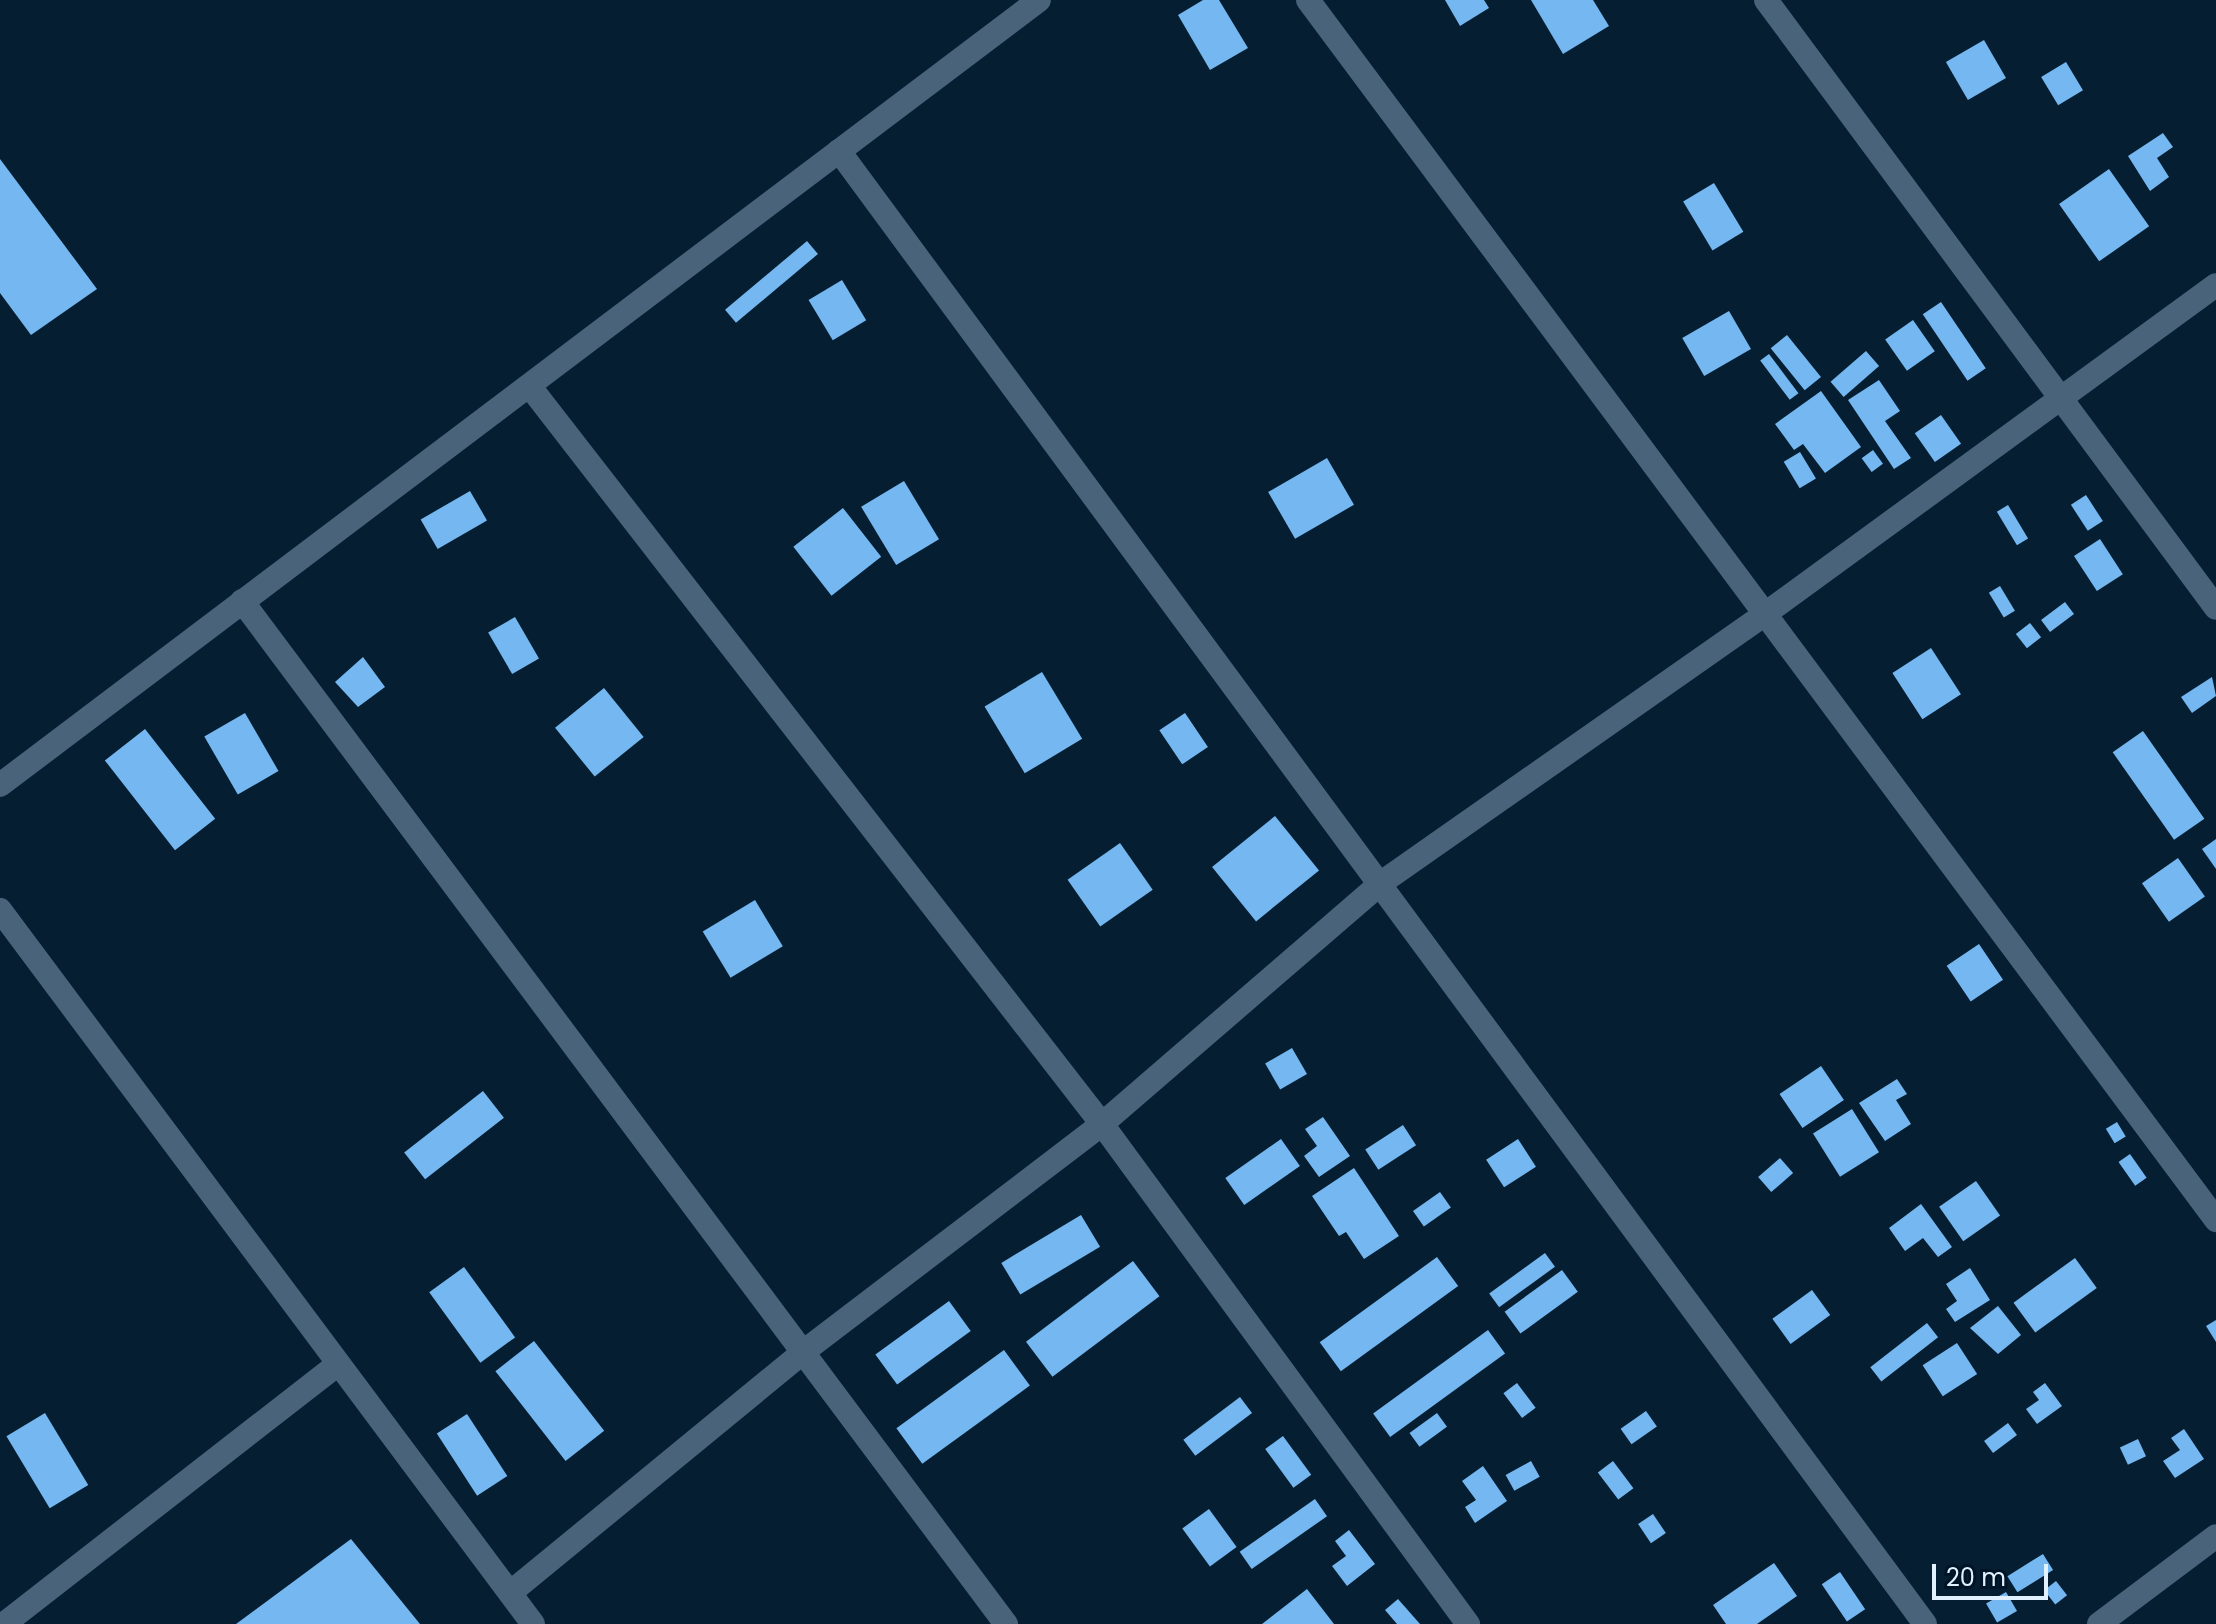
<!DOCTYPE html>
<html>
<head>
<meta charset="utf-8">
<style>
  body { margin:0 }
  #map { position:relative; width:2216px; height:1624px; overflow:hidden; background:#051e31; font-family:Poppins,sans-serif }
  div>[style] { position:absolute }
  .building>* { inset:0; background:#75b7f0; transform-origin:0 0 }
  .street>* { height:24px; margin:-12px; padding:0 12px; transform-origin:12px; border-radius:12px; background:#48637a }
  span { translate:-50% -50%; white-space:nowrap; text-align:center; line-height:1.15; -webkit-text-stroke:8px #001427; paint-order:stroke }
  .scale { position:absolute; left:1932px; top:1564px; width:116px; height:36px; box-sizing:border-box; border:4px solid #e2f1ff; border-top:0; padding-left:10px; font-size:24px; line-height:28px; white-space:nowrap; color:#e2f1ff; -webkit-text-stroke:6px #001427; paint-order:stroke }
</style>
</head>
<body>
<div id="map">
  <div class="building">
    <i style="clip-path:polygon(1203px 0,1219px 0,1248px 48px,1210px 70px,1178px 15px)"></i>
    <i style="clip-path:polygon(1445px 0,1484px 0,1489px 8px,1460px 26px)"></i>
    <i style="clip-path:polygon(1531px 0,1593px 0,1609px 26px,1563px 54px)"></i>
    <i style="left:1984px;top:40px;width:44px;height:44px;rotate:60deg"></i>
    <i style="left:2066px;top:62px;width:33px;height:29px;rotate:59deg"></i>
    <i style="clip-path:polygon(2163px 133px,2173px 147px,2157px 158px,2169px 177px,2150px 191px,2128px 156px)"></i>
    <i style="clip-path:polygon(0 159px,97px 289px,31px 335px,0 293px)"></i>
    <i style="left:2109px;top:169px;width:70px;height:61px;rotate:55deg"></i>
    <i style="left:1714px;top:183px;width:57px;height:36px;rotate:59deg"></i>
    <i style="left:807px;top:241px;width:17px;height:107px;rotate:50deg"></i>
    <i style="left:842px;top:280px;width:47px;height:39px;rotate:59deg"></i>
    <i style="left:1941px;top:302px;width:80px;height:22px;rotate:56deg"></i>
    <i style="left:1729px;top:311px;width:44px;height:54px;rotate:60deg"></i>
    <i style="left:1913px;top:320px;width:38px;height:34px;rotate:55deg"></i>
    <i style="left:1787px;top:335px;width:54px;height:21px;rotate:51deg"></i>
    <i style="left:1866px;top:351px;width:20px;height:47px;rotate:49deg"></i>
    <i style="left:1769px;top:354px;width:49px;height:11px;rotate:53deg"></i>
    <i style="clip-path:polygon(1879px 380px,1900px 411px,1885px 421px,1911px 458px,1894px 469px,1848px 400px)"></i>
    <i style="clip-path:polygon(1821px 391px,1861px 447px,1825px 473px,1803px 444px,1794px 450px,1775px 424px)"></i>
    <i style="left:1941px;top:415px;width:35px;height:32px;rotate:55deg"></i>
    <i style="left:1873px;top:450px;width:17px;height:14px;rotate:54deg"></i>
    <i style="left:1800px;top:452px;width:31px;height:19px;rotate:59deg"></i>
    <i style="left:1327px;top:458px;width:54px;height:68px;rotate:60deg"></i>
    <i style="left:904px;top:481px;width:68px;height:50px;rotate:59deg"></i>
    <i style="left:470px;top:491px;width:34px;height:57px;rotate:60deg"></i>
    <i style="left:2086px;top:495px;width:31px;height:18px;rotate:57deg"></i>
    <i style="left:2008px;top:505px;width:39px;height:13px;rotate:59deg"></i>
    <i style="left:843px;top:508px;width:62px;height:63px;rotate:52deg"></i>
    <i style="left:2100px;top:539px;width:42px;height:31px;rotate:57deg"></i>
    <i style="left:2000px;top:586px;width:29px;height:13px;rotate:59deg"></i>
    <i style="left:2065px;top:602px;width:15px;height:30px;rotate:53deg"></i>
    <i style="left:515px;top:617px;width:48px;height:31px;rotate:60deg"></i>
    <i style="left:2030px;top:623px;width:18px;height:18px;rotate:52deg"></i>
    <i style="left:1931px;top:648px;width:55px;height:46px;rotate:57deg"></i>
    <i style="clip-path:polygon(363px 657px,385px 687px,358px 707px,335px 682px)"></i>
    <i style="left:1042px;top:672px;width:78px;height:67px;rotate:59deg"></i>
    <i style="clip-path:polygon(2212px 677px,2216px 696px,2192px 713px,2181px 697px)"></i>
    <i style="left:604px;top:688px;width:63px;height:63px;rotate:51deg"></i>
    <i style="left:245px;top:713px;width:67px;height:47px;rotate:60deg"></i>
    <i style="left:1185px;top:713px;width:41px;height:31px;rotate:56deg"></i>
    <i style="left:145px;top:729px;width:114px;height:51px;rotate:52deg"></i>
    <i style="left:2143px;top:731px;width:107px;height:37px;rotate:55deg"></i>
    <i style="left:1275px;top:816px;width:70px;height:81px;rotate:51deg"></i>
    <i style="clip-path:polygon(2216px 839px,2216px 869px,2202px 849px)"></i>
    <i style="left:1120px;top:843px;width:57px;height:64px;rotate:55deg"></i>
    <i style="left:2178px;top:858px;width:47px;height:44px;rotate:55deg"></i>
    <i style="left:755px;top:900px;width:54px;height:61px;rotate:59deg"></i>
    <i style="left:1979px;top:944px;width:43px;height:39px;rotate:56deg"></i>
    <i style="left:1292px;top:1048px;width:30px;height:31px;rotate:60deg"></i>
    <i style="left:1821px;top:1066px;width:41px;height:50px;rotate:56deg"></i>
    <i style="clip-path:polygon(1897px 1079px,1907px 1094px,1896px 1100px,1911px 1124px,1885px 1141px,1859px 1103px)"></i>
    <i style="left:483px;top:1091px;width:34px;height:100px;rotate:52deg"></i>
    <i style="left:1852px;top:1109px;width:51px;height:46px;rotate:58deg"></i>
    <i style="clip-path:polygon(1323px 1117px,1350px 1156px,1319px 1177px,1304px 1156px,1317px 1146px,1305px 1129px)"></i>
    <i style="left:2117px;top:1122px;width:17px;height:13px;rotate:59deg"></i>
    <i style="left:1403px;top:1125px;width:24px;height:45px;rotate:57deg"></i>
    <i style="left:1281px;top:1139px;width:33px;height:68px;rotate:55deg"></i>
    <i style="left:1518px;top:1139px;width:33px;height:38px;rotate:57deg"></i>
    <i style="left:2130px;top:1154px;width:29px;height:14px;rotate:55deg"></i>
    <i style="left:1780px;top:1158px;width:20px;height:29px;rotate:49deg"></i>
    <i style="clip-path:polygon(1354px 1168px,1399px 1236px,1364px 1259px,1346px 1232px,1339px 1236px,1312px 1196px)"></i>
    <i style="left:1976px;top:1181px;width:42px;height:45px;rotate:55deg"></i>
    <i style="left:1440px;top:1192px;width:19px;height:33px;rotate:55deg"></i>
    <i style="clip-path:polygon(1921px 1204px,1952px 1247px,1938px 1257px,1923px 1238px,1905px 1251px,1889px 1228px)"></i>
    <i style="left:1081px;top:1215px;width:37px;height:93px;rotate:59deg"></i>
    <i style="left:1545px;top:1253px;width:17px;height:69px;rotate:54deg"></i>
    <i style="left:1437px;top:1257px;width:36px;height:145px;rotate:54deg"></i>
    <i style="left:2075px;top:1258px;width:37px;height:76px;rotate:54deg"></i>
    <i style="left:1133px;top:1261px;width:44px;height:134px;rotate:53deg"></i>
    <i style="left:464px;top:1267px;width:87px;height:43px;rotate:54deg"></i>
    <i style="clip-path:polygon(1970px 1268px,1990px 1300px,1955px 1322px,1946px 1309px,1957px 1301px,1946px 1284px)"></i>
    <i style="left:1562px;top:1270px;width:27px;height:71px;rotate:54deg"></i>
    <i style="left:1812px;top:1290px;width:31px;height:49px;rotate:54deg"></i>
    <i style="left:949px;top:1301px;width:37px;height:91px;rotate:54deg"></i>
    <i style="clip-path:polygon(1998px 1306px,2021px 1335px,1998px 1354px,1970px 1328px)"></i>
    <i style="clip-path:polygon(2216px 1320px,2216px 1342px,2206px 1326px)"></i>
    <i style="left:1927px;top:1323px;width:18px;height:72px;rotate:52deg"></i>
    <i style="left:1488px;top:1330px;width:29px;height:142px;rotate:54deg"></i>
    <i style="left:534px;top:1341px;width:114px;height:49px;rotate:52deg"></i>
    <i style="left:1957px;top:1343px;width:37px;height:41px;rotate:57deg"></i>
    <i style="left:1004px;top:1350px;width:44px;height:133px;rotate:54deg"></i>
    <i style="left:1517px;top:1383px;width:31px;height:17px;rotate:53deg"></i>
    <i style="clip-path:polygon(2045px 1383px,2062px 1406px,2037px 1424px,2026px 1409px,2039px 1400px,2033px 1392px)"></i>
    <i style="left:1240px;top:1397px;width:20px;height:71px;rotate:53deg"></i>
    <i style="left:1646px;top:1411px;width:19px;height:31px;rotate:55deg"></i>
    <i style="left:45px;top:1413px;width:84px;height:45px;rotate:59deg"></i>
    <i style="left:1437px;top:1413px;width:17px;height:34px;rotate:54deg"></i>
    <i style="left:467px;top:1414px;width:74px;height:36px;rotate:57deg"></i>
    <i style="left:2008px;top:1423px;width:15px;height:30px;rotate:53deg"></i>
    <i style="clip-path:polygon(2184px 1429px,2204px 1459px,2175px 1478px,2163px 1461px,2180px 1450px,2171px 1438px)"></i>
    <i style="left:1283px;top:1436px;width:48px;height:22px;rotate:54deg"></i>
    <i style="left:2138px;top:1439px;width:19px;height:20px;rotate:65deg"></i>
    <i style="left:1531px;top:1461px;width:18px;height:29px;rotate:61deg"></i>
    <i style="left:1613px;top:1461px;width:34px;height:19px;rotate:53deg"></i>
    <i style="clip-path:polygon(1483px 1466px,1507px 1501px,1475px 1523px,1465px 1507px,1476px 1500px,1462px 1481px)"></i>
    <i style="left:1315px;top:1499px;width:21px;height:92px;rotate:55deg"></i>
    <i style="left:1209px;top:1509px;width:47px;height:33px;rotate:54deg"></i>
    <i style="left:1653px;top:1514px;width:23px;height:18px;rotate:56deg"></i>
    <i style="clip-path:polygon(1349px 1530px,1375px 1564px,1347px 1586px,1332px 1566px,1346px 1556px,1335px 1541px)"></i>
    <i style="clip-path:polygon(351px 1539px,420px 1624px,236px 1624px)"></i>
    <i style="left:2043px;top:1554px;width:19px;height:42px;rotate:58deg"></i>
    <i style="clip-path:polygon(1774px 1563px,1797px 1596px,1757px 1624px,1726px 1624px,1713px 1605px)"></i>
    <i style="left:1840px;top:1572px;width:45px;height:22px;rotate:56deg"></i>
    <i style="left:2056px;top:1581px;width:18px;height:15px;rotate:52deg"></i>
    <i style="clip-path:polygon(1307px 1589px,1334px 1624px,1262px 1624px)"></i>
    <i style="left:2006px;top:1592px;width:22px;height:23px;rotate:60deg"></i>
    <i style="clip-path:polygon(1398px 1599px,1420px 1624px,1397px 1624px,1385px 1610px)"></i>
  </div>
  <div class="street">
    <i style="left:1308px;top:0;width:1521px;rotate:53.34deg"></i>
    <i style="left:1766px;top:0;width:756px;rotate:53.49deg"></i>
    <i style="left:839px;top:151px;width:1830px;rotate:53.6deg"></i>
    <i style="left:531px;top:388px;width:932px;rotate:52.2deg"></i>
    <i style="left:1102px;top:1124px;width:620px;rotate:53.8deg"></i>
    <i style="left:242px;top:601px;width:1277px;rotate:53.25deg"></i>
    <i style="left:0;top:785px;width:1302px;rotate:-37.07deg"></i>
    <i style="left:0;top:910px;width:891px;rotate:53.26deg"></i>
    <i style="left:510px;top:1593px;width:379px;rotate:-39.4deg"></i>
    <i style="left:803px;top:1352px;width:376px;rotate:-37.3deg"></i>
    <i style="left:1102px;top:1124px;width:369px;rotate:-40.8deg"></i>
    <i style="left:1381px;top:883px;width:469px;rotate:-35deg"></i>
    <i style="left:1765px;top:614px;width:558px;rotate:-36.11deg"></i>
    <i style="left:4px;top:1624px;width:423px;rotate:-37.9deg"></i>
    <i style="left:2099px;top:1624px;width:146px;rotate:-36.9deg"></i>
  </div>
  <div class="scale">20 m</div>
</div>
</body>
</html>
